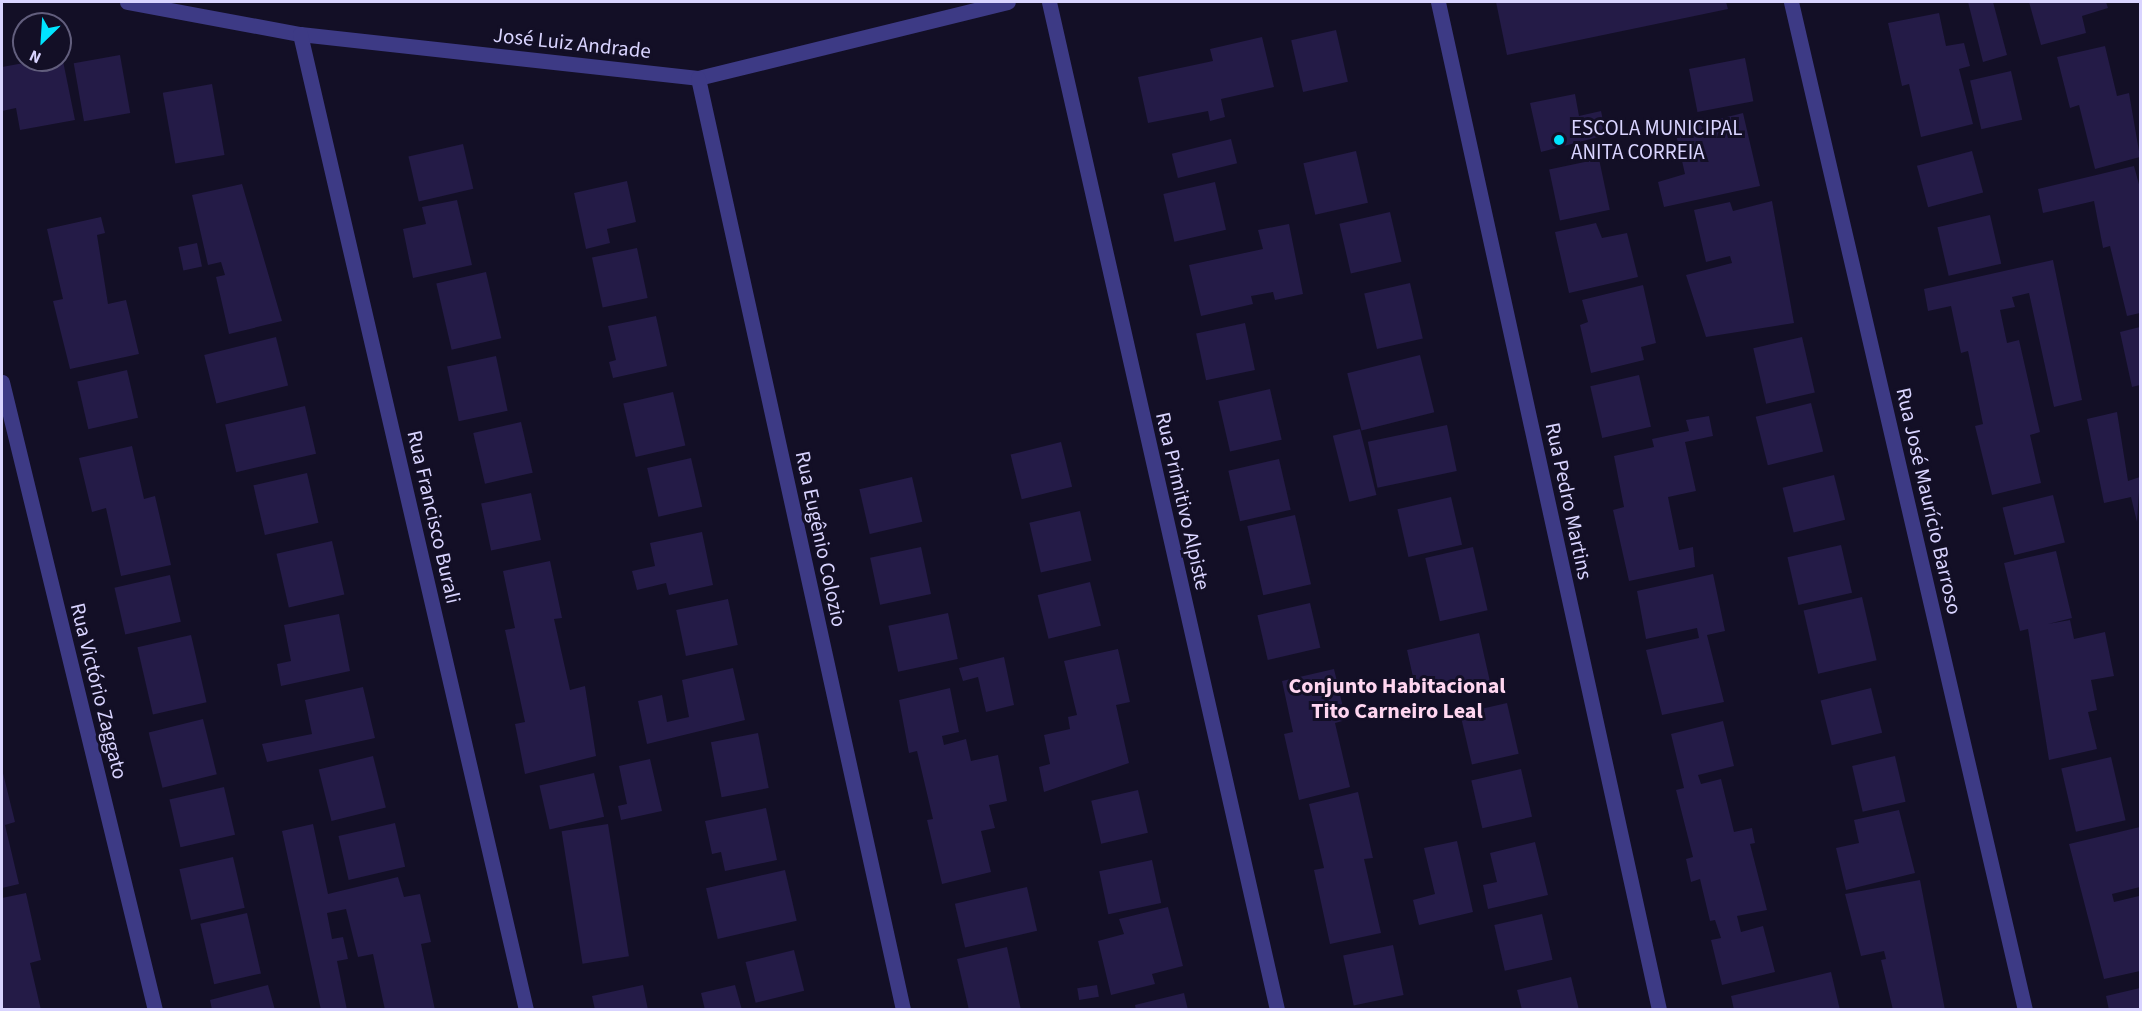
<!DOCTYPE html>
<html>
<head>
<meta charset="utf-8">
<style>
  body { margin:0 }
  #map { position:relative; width:2142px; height:1011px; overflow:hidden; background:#130f26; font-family:"Source Sans 3",sans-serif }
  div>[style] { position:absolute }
  .building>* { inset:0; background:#241b47; transform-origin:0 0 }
  .minor>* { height:15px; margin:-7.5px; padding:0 7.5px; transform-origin:7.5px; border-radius:7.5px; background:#3d3a85 }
  .dots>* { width:16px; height:16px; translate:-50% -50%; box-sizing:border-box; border:3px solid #130f26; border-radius:50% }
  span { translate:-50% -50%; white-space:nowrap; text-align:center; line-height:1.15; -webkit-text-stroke:6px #130f26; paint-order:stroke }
  .street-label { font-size:21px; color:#d9d4ff }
  .poi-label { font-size:21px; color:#d9d4ff }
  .left { translate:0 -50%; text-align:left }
  .neighbourhood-label { font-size:22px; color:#ffd6f0; font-weight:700 }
  .frame { position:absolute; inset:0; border:3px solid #d9d4ff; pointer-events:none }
  .north { position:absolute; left:12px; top:12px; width:60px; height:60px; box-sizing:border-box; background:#130f26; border:2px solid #625e7d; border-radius:50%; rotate:205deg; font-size:16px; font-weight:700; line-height:24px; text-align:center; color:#d9d4ff }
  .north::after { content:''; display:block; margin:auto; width:21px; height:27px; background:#00e5ff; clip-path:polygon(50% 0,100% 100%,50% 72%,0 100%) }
</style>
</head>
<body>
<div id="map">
  <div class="building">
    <i style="clip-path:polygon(1496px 2px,1726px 2px,1728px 9px,1507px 55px)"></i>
    <i style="clip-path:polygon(1968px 2px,1993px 2px,2007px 55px,1983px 62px)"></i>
    <i style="clip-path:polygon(2029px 2px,2106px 2px,2108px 8px,2082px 16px,2086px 33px,2041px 45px)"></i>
    <i style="clip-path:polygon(1939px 13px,1946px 46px,1964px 43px,1970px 66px,1959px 69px,1973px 124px,1921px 137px,1909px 84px,1902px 86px,1888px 23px)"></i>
    <i style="left:1336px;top:30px;width:53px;height:46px;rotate:77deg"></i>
    <i style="clip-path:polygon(1262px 37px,1274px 87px,1221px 99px,1225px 117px,1210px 121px,1208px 111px,1148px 123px,1138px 77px,1213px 61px,1210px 49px)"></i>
    <i style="clip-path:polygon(2105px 46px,2117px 96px,2129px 93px,2140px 157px,2095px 169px,2079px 105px,2070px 108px,2057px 57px)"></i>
    <i style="left:120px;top:55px;width:59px;height:47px;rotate:80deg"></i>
    <i style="clip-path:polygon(62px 56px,75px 120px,20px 130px,16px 108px,2px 111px,2px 67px)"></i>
    <i style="left:1745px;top:58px;width:44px;height:57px;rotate:79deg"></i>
    <i style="left:2011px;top:71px;width:50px;height:42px;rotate:77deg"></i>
    <i style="left:212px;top:84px;width:72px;height:50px;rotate:80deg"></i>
    <i style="clip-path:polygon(1575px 94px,1579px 116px,1601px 111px,1606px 135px,1541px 152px,1530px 103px)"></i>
    <i style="clip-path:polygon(1743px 113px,1760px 186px,1664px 207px,1658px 182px,1685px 174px,1675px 130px)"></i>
    <i style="left:1231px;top:139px;width:25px;height:61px;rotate:76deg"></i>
    <i style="left:463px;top:144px;width:46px;height:56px;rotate:77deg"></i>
    <i style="left:1356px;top:151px;width:53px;height:54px;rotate:77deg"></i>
    <i style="left:1972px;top:151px;width:43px;height:57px;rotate:75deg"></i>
    <i style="left:1599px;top:159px;width:52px;height:51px;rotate:78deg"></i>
    <i style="clip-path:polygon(2134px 166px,2140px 188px,2140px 313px,2127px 316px,2110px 246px,2103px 248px,2094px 201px,2043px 213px,2038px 189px)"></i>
    <i style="clip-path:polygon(627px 181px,636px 222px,607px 229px,610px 243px,586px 249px,574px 193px)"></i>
    <i style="left:1215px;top:182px;width:49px;height:53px;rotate:77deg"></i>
    <i style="clip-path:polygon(242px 184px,282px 321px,229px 334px,216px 277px,225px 275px,221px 262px,208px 265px,192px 195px)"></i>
    <i style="clip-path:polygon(457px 200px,472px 265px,413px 278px,403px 229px,426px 224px,422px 207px)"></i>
    <i style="clip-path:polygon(1772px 201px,1794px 323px,1706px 337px,1686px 275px,1732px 263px,1730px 256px,1706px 262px,1694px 210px,1730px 202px,1733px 211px)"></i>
    <i style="left:1390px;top:212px;width:51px;height:52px;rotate:77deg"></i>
    <i style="left:1990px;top:215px;width:50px;height:54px;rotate:77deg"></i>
    <i style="clip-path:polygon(101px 217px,105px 233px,97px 235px,108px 304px,126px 300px,139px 354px,70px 369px,53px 301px,63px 299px,47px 229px)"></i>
    <i style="clip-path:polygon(1596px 223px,1602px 238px,1627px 233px,1638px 277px,1569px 293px,1555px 232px)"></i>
    <i style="clip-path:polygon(1289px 224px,1303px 294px,1275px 300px,1273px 292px,1251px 296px,1253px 304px,1201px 316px,1189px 265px,1263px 249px,1258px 230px)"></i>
    <i style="left:197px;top:243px;width:24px;height:19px;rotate:78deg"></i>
    <i style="left:637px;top:248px;width:51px;height:46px;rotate:78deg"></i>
    <i style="clip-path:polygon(2053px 260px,2082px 400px,2054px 407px,2029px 293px,2012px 297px,2015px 307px,2000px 310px,2007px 343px,2019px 340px,2040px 432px,2030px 435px,2041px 483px,1992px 495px,1975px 426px,1983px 424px,1968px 351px,1961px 353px,1951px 306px,1928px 311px,1924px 289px)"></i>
    <i style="left:486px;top:272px;width:68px;height:51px;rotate:77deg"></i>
    <i style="left:1410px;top:283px;width:57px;height:47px;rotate:77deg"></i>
    <i style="clip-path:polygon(1643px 285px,1656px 343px,1641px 347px,1644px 360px,1591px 373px,1580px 325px,1588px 322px,1582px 300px)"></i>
    <i style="clip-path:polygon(656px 316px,667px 366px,613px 378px,609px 362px,616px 360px,608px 326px)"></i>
    <i style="left:1245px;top:323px;width:48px;height:50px;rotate:78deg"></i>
    <i style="clip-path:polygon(2140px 327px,2140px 385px,2132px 387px,2120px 332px)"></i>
    <i style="left:276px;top:337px;width:50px;height:74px;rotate:76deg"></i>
    <i style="left:1802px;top:337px;width:57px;height:50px;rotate:77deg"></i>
    <i style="left:1420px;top:355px;width:59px;height:75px;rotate:76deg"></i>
    <i style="left:496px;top:356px;width:56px;height:50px;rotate:78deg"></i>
    <i style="left:127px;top:370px;width:49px;height:51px;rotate:77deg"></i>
    <i style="left:1639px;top:375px;width:53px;height:50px;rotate:77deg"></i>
    <i style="left:1270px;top:389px;width:52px;height:53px;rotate:77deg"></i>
    <i style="left:673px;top:392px;width:55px;height:51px;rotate:77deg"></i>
    <i style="left:1811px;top:403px;width:50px;height:57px;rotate:76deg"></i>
    <i style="left:305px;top:406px;width:49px;height:82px;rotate:77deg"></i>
    <i style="clip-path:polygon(2117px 412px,2128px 481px,2140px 477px,2137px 522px,2131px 497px,2104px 503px,2087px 419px)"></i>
    <i style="clip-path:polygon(1709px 416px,1713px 436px,1685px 442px,1696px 491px,1668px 497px,1679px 550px,1693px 547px,1695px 567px,1629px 581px,1613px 510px,1624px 507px,1614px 456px,1654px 447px,1652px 439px,1689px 431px,1686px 420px)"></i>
    <i style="left:521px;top:422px;width:52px;height:49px;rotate:77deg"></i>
    <i style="left:1447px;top:425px;width:47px;height:81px;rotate:78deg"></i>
    <i style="left:1360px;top:429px;width:68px;height:28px;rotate:76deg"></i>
    <i style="left:1061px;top:442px;width:46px;height:52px;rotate:76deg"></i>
    <i style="clip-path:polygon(132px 446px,144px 499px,155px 496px,171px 565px,121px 576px,106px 508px,92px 512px,79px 458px)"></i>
    <i style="left:691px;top:458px;width:50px;height:45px;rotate:77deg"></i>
    <i style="left:1279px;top:459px;width:52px;height:52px;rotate:77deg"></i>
    <i style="left:307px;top:473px;width:51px;height:55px;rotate:77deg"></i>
    <i style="left:1834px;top:475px;width:46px;height:53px;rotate:76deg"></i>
    <i style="left:912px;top:477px;width:46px;height:54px;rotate:77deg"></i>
    <i style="left:531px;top:493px;width:48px;height:51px;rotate:78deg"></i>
    <i style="left:2053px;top:495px;width:49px;height:52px;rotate:76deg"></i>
    <i style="left:1451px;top:497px;width:49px;height:55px;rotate:77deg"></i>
    <i style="left:1080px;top:511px;width:51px;height:52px;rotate:77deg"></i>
    <i style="left:1295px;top:515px;width:71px;height:49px;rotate:77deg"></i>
    <i style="clip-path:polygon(702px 532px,713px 585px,669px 595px,666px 583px,637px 590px,632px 571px,655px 566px,650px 543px)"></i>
    <i style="left:332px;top:541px;width:55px;height:57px;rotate:77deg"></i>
    <i style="left:1841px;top:545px;width:49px;height:55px;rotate:77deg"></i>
    <i style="left:921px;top:547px;width:48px;height:52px;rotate:78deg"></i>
    <i style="left:1473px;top:547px;width:65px;height:49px;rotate:77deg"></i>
    <i style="clip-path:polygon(2056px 551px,2072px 618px,2048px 624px,2070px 620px,2074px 639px,2105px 632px,2114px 676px,2091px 680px,2097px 710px,2088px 712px,2097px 749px,2049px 760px,2028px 629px,2020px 631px,2004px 563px)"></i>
    <i style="clip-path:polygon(550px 561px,562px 618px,554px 619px,570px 690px,585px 686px,596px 756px,525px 774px,515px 724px,525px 722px,505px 630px,515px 628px,503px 571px)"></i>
    <i style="clip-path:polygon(1713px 574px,1725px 631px,1707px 635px,1724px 702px,1662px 715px,1646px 650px,1699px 638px,1697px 628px,1646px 639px,1637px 591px)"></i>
    <i style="left:170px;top:575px;width:48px;height:57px;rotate:77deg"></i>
    <i style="left:1090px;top:582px;width:45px;height:54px;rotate:76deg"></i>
    <i style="left:1862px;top:597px;width:65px;height:60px;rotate:77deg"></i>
    <i style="left:728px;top:599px;width:47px;height:53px;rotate:78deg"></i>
    <i style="left:1310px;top:603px;width:46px;height:54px;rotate:77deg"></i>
    <i style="left:948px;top:613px;width:47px;height:61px;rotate:78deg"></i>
    <i style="clip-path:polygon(339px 614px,350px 671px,281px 686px,277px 664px,291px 661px,284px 625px)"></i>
    <i style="clip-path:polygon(1479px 633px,1491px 686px,1464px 693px,1462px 685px,1417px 695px,1407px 650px)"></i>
    <i style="left:191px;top:635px;width:69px;height:55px;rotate:77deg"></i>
    <i style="clip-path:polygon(1118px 649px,1130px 702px,1116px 705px,1129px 763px,1044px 792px,1039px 767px,1050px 764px,1044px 735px,1070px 729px,1068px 717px,1077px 715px,1064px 661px)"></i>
    <i style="clip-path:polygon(1004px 657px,1014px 705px,986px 712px,978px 677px,963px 681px,959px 668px)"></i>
    <i style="clip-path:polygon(733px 668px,745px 720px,647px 744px,638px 701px,662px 695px,667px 722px,689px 717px,682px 680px)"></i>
    <i style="clip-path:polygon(1334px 669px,1346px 720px,1335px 723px,1350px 787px,1299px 800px,1284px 734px,1293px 732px,1282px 681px)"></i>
    <i style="clip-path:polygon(363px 687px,375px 738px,267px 762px,262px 744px,312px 734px,305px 700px)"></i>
    <i style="clip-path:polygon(950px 688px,959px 732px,942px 736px,944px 745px,966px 739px,971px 761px,998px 755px,1007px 801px,989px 805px,995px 828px,981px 831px,991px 872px,942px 884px,927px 820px,933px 819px,917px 751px,909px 753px,899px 700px)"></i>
    <i style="left:1871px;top:688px;width:46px;height:52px;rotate:76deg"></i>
    <i style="left:1507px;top:703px;width:52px;height:48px;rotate:77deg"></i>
    <i style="left:203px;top:719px;width:57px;height:56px;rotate:76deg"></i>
    <i style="clip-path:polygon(1723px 721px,1734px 766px,1698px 775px,1701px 784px,1721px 779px,1734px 832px,1752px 828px,1755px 843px,1750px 844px,1767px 910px,1737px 916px,1741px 932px,1763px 926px,1775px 972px,1722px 985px,1711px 940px,1721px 938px,1715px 920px,1710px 921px,1700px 879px,1691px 882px,1686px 859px,1693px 857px,1676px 790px,1684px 788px,1671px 734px)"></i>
    <i style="left:758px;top:733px;width:56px;height:48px;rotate:79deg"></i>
    <i style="left:373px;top:756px;width:53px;height:56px;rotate:76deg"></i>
    <i style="left:1895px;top:756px;width:47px;height:44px;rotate:77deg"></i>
    <i style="left:2111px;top:757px;width:65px;height:51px;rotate:77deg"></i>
    <i style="clip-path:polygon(650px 759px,662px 811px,621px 820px,618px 806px,627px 804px,619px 766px)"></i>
    <i style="clip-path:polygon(2px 769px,15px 822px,5px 825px,19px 884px,2px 888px)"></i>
    <i style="left:1521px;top:769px;width:49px;height:51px;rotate:77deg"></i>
    <i style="left:594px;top:773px;width:45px;height:56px;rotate:77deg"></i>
    <i style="left:224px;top:787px;width:49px;height:56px;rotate:77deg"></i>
    <i style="left:1138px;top:790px;width:44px;height:48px;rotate:77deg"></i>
    <i style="clip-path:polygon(1358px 792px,1373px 858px,1364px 859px,1381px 933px,1330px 944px,1314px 870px,1324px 868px,1309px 804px)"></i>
    <i style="clip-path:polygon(766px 808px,777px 860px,725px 871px,721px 852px,712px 854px,705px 821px)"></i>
    <i style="clip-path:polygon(1899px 810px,1915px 873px,1846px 890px,1836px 848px,1859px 843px,1854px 820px)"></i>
    <i style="left:395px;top:823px;width:45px;height:58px;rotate:77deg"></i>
    <i style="clip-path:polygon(313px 824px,328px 894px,398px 877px,404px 897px,420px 894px,431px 942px,421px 944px,435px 1010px,385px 1010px,373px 954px,358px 957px,346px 909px,327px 913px,332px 939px,343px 937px,348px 959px,337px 961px,347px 1010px,321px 1010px,282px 831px)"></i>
    <i style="left:608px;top:824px;width:134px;height:47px;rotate:81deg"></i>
    <i style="clip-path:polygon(2140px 827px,2140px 887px,2112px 894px,2114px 902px,2139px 896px,2140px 971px,2104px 979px,2069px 844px)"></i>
    <i style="clip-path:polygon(1457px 841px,1473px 912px,1419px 925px,1413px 900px,1435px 894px,1424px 848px)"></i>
    <i style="clip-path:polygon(1535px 842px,1548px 895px,1488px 909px,1483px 885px,1497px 882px,1490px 853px)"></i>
    <i style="left:233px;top:857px;width:52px;height:55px;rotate:77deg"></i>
    <i style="left:1152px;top:860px;width:44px;height:54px;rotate:78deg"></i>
    <i style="left:785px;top:870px;width:52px;height:81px;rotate:77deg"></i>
    <i style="clip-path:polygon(1920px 880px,1945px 1010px,1893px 1010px,1881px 960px,1886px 959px,1884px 951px,1861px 956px,1845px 894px)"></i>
    <i style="left:1027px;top:887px;width:45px;height:74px;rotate:77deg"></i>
    <i style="clip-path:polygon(26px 893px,41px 960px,30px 963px,41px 1010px,2px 1010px,2px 898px)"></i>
    <i style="clip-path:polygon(1168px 907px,1183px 966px,1152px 974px,1155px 984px,1111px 995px,1098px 941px,1124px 934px,1119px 919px)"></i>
    <i style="left:247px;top:913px;width:62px;height:48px;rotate:77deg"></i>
    <i style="left:1542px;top:914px;width:47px;height:49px;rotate:77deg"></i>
    <i style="left:1393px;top:945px;width:51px;height:51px;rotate:78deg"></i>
    <i style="clip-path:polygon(1007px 947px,1021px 1010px,969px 1010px,957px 959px)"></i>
    <i style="left:794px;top:950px;width:42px;height:50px;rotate:76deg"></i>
    <i style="clip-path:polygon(1831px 972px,1840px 1010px,1734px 1010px,1731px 996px)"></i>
    <i style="clip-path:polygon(1571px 977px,1579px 1010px,1522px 1010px,1517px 990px)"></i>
    <i style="clip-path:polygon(268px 985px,275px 1010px,212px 1010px,210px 1000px)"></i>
    <i style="clip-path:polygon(643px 985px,648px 1010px,595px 1010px,592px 996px)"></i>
    <i style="clip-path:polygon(735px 985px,742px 1010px,705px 1010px,701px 993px)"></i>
    <i style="left:1097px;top:985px;width:12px;height:20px;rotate:81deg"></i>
    <i style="clip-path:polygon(2140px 988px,2140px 1010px,2109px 1010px,2106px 996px)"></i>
    <i style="clip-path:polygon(1184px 993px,1188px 1010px,1136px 1010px,1135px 1005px)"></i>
  </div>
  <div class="minor">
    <i style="left:127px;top:2px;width:176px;rotate:10.5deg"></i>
    <i style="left:300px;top:34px;width:400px;rotate:6.3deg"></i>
    <i style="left:698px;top:78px;width:319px;rotate:-13.8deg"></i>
    <i style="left:1049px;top:2px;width:1033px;rotate:77.25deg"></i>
    <i style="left:1438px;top:2px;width:1032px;rotate:77.63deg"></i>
    <i style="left:1791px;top:2px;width:1035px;rotate:76.93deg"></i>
    <i style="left:300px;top:34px;width:1002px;rotate:76.96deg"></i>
    <i style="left:698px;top:78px;width:954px;rotate:77.59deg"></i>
    <i style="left:2px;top:382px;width:646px;rotate:76.31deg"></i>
  </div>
  <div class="dots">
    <i style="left:1559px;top:140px;background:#00e5ff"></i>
  </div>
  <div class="street-label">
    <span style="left:572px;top:43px;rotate:6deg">José Luiz Andrade</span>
    <span style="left:1183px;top:501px;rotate:77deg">Rua Primitivo Alpiste</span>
    <span style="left:1569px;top:501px;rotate:78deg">Rua Pedro Martins</span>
    <span style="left:1929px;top:501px;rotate:77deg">Rua José Maurício Barroso</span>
    <span style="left:434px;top:517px;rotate:77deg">Rua Francisco Burali</span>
    <span style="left:821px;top:539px;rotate:78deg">Rua Eugênio Colozio</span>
    <span style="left:99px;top:691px;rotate:76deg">Rua Victório Zaggato</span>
  </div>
  <div class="poi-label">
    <span class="left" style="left:1571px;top:140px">ESCOLA MUNICIPAL<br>ANITA CORREIA</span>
  </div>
  <div class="neighbourhood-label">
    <span style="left:1397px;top:699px">Conjunto Habitacional<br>Tito Carneiro Leal</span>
  </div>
  <div class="frame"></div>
  <div class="north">N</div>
</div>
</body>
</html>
